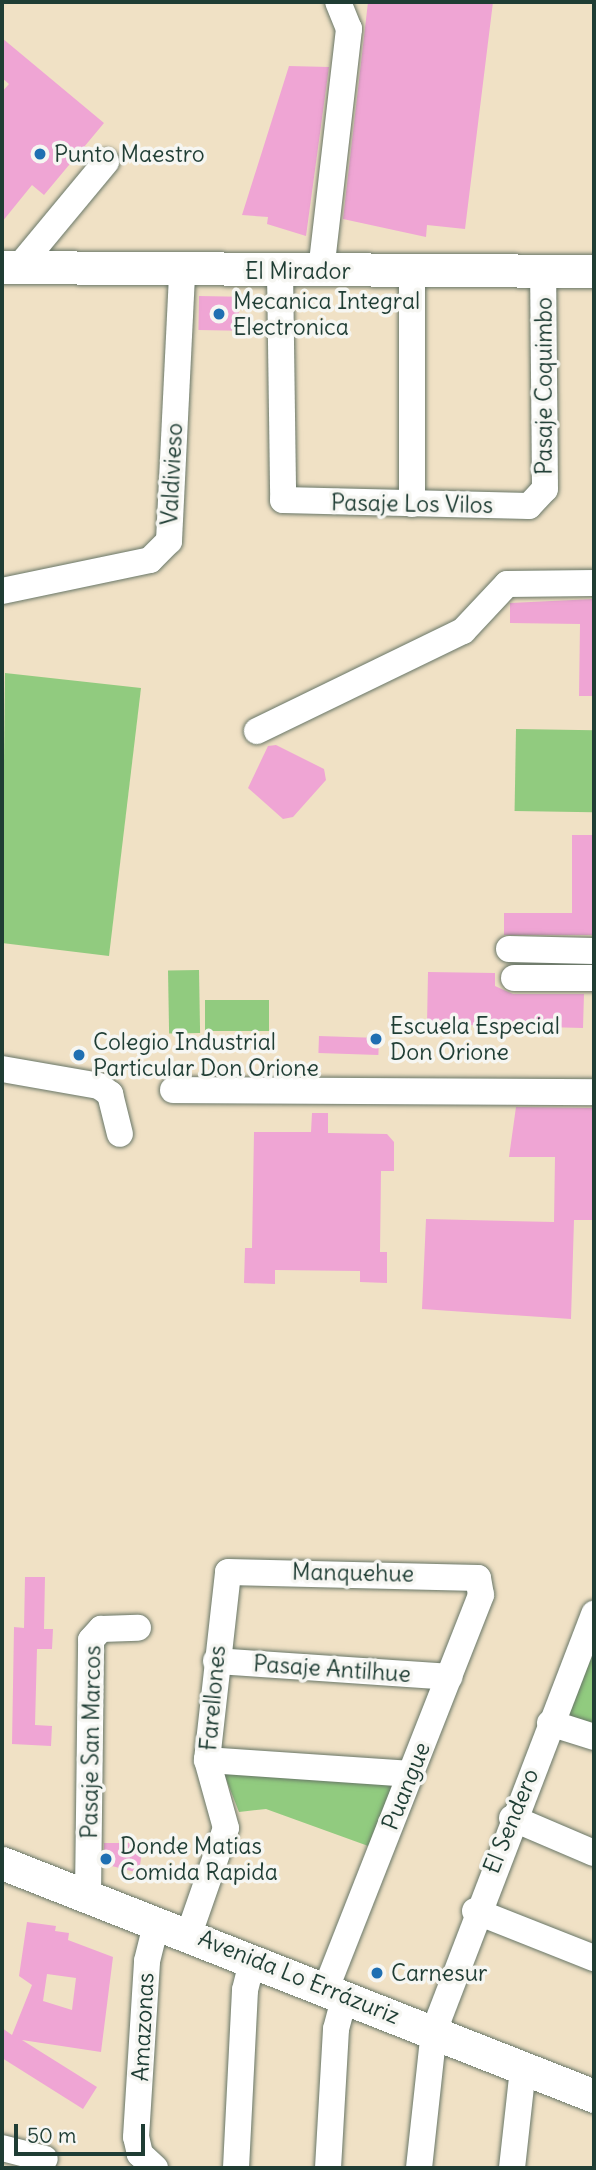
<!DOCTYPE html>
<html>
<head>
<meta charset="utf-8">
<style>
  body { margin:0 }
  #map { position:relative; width:596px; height:2170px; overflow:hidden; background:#f0e1c5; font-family:Delius,sans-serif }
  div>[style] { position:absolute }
  .green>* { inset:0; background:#91cb7f; transform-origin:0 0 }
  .building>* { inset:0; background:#efa5d4; transform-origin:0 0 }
  .roads { filter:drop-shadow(0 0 2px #687667) drop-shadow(0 0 2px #687667) }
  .minor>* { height:26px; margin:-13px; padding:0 13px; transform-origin:13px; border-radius:13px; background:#fff }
  .major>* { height:33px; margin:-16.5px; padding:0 16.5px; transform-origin:16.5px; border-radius:16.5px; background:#fff }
  .dots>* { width:19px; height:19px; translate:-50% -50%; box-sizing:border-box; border:4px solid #f6f6f2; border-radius:50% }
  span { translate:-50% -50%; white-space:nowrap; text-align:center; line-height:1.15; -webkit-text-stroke:7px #f6f6f2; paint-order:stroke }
  .poi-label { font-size:23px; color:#1f3d34 }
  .left { translate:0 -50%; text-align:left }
  .street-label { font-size:23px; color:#1f3d34 }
  .frame { position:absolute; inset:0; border:4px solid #1f3d34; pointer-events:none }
  .scale { position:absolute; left:14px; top:2124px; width:131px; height:32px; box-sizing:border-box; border:4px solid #1f3d34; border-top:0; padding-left:9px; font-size:21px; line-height:24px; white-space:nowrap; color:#1f3d34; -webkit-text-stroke:5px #f6f6f2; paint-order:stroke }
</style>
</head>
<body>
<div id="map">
  <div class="green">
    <i style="clip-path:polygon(5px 673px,141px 688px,109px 956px,2px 943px)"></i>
    <i style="left:516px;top:729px;width:78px;height:82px;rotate:1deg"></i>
    <i style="left:199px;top:970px;width:63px;height:31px;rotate:89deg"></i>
    <i style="left:205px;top:1000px;width:64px;height:31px"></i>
    <i style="clip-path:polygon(594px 1632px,594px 1730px,560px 1720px)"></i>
    <i style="clip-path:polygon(221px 1766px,397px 1780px,371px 1847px,266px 1809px,239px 1812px)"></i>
  </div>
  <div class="building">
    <i style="clip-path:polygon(368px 2px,493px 2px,465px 229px,427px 225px,426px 237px,343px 219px)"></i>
    <i style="clip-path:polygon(2px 38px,104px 123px,44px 195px,32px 185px,2px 222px,2px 92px,9px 84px,2px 78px)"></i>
    <i style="clip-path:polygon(289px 66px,329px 67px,306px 236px,267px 224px,268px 217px,242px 215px)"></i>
    <i style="left:199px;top:296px;width:40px;height:34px;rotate:1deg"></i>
    <i style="clip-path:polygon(594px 599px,594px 696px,579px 696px,580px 624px,510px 623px,510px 603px)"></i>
    <i style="clip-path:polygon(276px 745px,324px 769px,326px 780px,293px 817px,283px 819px,248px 788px,268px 746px)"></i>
    <i style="clip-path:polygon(572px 835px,594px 835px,594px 935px,504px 935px,504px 913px,572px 913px)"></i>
    <i style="clip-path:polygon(428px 972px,495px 973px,495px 986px,513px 994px,584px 994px,583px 1028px,427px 1024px)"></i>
    <i style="left:319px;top:1036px;width:60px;height:17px;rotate:2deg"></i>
    <i style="clip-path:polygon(516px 1107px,594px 1108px,594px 1220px,574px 1220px,571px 1319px,422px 1309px,426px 1219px,554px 1222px,555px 1157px,509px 1157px)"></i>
    <i style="clip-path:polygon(312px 1113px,328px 1113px,328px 1133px,387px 1134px,394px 1142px,394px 1171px,381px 1171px,380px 1252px,387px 1252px,387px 1283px,360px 1282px,360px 1271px,275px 1270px,275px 1284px,244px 1283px,245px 1248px,252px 1248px,254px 1132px,311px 1132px)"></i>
    <i style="clip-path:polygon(25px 1577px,45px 1577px,44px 1629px,53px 1629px,52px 1649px,37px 1649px,35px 1725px,52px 1726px,51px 1746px,12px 1744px,14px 1627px,24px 1628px)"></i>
    <i style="clip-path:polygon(104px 1843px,143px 1843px,139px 1873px,104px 1864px)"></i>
    <i style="clip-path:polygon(evenodd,27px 1922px,56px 1926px,55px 1931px,69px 1933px,68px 1940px,113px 1957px,101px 2052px,22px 2040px,97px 2087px,83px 2109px,2px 2058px,2px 2028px,12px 2035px,32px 1985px,19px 1976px,27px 1922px,47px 1974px,76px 1978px,72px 2010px,43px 2001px,47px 1974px)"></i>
  </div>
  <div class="roads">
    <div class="minor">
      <i style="left:18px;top:268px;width:138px;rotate:-50.3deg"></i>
      <i style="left:280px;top:271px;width:229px;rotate:89.2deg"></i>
      <i style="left:283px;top:500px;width:246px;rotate:1.4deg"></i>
      <i style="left:529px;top:506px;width:23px;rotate:-47deg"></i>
      <i style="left:545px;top:489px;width:218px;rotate:-90.5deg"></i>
      <i style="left:321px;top:271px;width:244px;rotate:-83.4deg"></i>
      <i style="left:349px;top:29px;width:29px;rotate:-112deg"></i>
      <i style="left:412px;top:271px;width:233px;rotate:90deg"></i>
      <i style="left:2px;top:591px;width:151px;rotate:-11.8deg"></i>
      <i style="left:150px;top:560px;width:27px;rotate:-45deg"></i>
      <i style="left:169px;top:541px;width:270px;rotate:-87.2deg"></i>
      <i style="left:257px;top:731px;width:229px;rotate:-25.9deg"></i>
      <i style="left:463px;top:631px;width:64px;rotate:-46.9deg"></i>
      <i style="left:507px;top:584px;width:87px;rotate:-0.7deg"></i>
      <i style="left:509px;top:949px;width:85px;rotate:1.3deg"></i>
      <i style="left:514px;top:978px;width:80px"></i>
      <i style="left:2px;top:1069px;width:98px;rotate:9.9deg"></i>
      <i style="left:99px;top:1086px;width:14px;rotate:36deg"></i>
      <i style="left:110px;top:1094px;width:41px;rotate:76deg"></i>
      <i style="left:173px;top:1090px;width:421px;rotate:0.3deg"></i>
      <i style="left:216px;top:1661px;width:234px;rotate:3.9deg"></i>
      <i style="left:550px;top:1723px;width:46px;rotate:17.7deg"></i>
      <i style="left:207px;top:1760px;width:203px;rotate:3.9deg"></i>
      <i style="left:512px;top:1818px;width:89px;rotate:23.1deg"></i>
      <i style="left:88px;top:1895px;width:255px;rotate:-89.3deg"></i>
      <i style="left:91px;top:1640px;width:15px;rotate:-48deg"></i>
      <i style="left:101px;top:1629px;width:37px;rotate:-2deg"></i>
      <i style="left:475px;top:1911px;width:128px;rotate:21.6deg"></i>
      <i style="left:189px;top:1934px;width:112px;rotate:-70.8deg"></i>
      <i style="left:226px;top:1828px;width:71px;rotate:-105.6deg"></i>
      <i style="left:207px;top:1760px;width:189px;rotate:-83.6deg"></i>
      <i style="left:228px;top:1572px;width:250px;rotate:1.4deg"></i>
      <i style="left:478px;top:1578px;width:17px;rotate:80deg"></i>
      <i style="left:481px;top:1595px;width:422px;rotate:111.5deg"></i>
      <i style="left:2px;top:2148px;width:44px;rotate:14.3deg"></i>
      <i style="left:155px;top:2168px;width:21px;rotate:-137deg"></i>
      <i style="left:140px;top:2154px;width:17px;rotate:-103deg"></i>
      <i style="left:136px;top:2137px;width:176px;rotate:-86.4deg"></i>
      <i style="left:147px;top:1961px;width:41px;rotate:-76deg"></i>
      <i style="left:236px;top:2168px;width:178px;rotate:-87.1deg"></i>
      <i style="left:245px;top:1990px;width:32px;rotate:-76deg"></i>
      <i style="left:328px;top:2168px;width:139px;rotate:-86.7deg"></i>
      <i style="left:336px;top:2029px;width:35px;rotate:-75deg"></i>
      <i style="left:419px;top:2168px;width:138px;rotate:-83.8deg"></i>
      <i style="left:434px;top:2031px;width:447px;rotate:-69deg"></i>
      <i style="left:512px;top:2168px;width:101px;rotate:-83.7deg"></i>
    </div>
    <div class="major">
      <i style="left:2px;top:267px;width:592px;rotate:0.39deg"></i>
      <i style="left:2px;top:1863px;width:636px;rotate:21.48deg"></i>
    </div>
  </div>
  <div class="dots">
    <i style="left:40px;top:154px;background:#1f6fb2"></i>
    <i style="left:219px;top:314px;background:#1f6fb2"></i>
    <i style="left:376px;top:1039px;background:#1f6fb2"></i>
    <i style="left:79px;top:1055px;background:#1f6fb2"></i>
    <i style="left:106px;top:1859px;background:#1f6fb2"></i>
    <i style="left:377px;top:1973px;background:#1f6fb2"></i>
  </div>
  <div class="poi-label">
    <span class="left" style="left:54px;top:154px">Punto Maestro</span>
    <span class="left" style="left:233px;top:314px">Mecanica Integral<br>Electronica</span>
    <span class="left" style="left:390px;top:1039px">Escuela Especial<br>Don Orione</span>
    <span class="left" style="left:93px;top:1055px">Colegio Industrial<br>Particular Don Orione</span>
    <span class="left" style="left:120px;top:1859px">Donde Matias<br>Comida Rapida</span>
    <span class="left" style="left:391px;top:1973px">Carnesur</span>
  </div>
  <div class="street-label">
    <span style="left:298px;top:271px">El Mirador</span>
    <span style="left:544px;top:386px;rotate:-90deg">Pasaje Coquimbo</span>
    <span style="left:172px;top:474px;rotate:-87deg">Valdivieso</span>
    <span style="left:412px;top:504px;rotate:1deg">Pasaje Los Vilos</span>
    <span style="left:353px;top:1573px;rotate:1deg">Manquehue</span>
    <span style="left:332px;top:1669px;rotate:4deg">Pasaje Antilhue</span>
    <span style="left:213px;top:1698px;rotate:-85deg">Farellones</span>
    <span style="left:91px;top:1742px;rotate:-89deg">Pasaje San Marcos</span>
    <span style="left:406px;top:1786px;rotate:-68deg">Puangue</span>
    <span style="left:511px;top:1821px;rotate:-68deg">El Sendero</span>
    <span style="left:299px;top:1977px;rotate:22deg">Avenida Lo Errázuriz</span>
    <span style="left:143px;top:2027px;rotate:-87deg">Amazonas</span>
  </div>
  <div class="frame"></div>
  <div class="scale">50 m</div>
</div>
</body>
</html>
